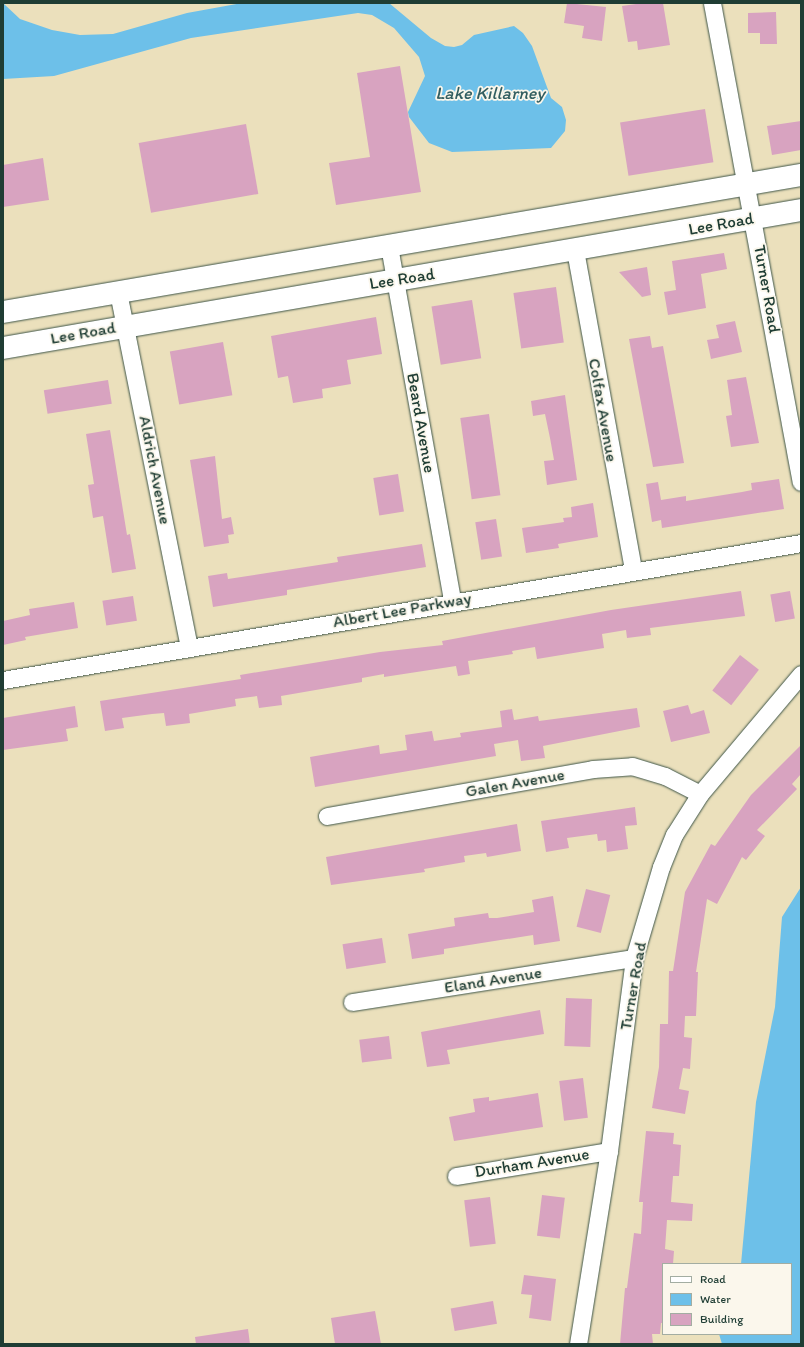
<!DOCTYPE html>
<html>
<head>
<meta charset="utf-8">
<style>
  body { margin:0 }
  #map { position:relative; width:804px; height:1347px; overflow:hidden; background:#ebe0bc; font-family:Itim,sans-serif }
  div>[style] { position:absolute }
  .water>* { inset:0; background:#6dc0e9 }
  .building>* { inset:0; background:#d8a3c0; transform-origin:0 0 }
  .roads { filter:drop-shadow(0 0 1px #3e5548) drop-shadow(0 0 1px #3e5548) }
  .street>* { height:17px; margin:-8.5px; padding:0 8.5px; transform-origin:8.5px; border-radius:8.5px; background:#fff }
  .primary>* { height:22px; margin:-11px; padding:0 11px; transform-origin:11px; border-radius:11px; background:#fff }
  span { translate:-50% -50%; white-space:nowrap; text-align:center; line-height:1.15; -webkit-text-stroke:3.5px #fbf7ec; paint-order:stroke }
  .street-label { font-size:17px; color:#1f3d34 }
  .water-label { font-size:18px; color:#325e61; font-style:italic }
  .frame { position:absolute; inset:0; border:4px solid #1f3d34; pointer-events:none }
  .legend { position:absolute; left:662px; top:1263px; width:130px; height:72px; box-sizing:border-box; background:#fbf7ec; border:1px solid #a3ada2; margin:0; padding:5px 7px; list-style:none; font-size:12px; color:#1f3d34 }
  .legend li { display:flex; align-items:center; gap:8px; height:20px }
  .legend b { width:20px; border:1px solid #a3ada2 }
</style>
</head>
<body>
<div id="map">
  <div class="water">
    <i style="clip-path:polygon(3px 3px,20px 19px,52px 30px,80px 35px,113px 34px,187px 13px,242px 3px,389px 3px,431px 38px,445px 46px,454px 47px,462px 45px,474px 35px,514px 26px,523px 33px,532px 46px,551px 98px,562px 107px,566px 120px,565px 131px,551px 148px,452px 152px,429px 143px,409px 117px,408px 112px,425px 76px,419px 57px,394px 28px,372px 15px,358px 13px,191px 38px,54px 76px,3px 79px)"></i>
    <i style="clip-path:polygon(801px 887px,801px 1344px,722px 1344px,719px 1334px,791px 1334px,791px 1264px,741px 1264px,756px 1102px,775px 1007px,782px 917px)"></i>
  </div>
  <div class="building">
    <i style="clip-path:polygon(567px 3px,606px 7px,602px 41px,582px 38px,584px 26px,564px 23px)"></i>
    <i style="clip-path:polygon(643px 3px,663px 3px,670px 45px,638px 50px,637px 41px,628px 42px,622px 6px)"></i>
    <i style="clip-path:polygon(776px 12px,777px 44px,760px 44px,760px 33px,748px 33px,748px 13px)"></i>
    <i style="clip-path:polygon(400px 66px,421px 192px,336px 205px,329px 163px,370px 157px,357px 73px)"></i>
    <i style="left:705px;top:109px;width:54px;height:86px;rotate:81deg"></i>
    <i style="clip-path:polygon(801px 121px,801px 150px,772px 155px,767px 126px)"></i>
    <i style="left:246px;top:124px;width:71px;height:109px;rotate:80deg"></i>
    <i style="clip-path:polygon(43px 158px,49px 200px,3px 207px,3px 165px)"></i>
    <i style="clip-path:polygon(724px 253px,727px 269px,701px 274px,706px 308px,668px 315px,664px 292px,676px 290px,672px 261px)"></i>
    <i style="clip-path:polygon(647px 267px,651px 295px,642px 297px,619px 272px)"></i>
    <i style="left:556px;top:287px;width:56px;height:43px;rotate:82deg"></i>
    <i style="left:472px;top:300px;width:59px;height:41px;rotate:81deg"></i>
    <i style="clip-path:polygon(376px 317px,382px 354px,347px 360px,351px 384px,322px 389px,323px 398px,293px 403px,288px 376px,278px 378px,271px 336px)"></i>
    <i style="clip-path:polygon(735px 321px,742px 352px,711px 359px,707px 340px,719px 338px,716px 325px)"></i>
    <i style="clip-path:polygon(650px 336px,652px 348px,663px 346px,684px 463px,653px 467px,629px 339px)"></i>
    <i style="left:223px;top:342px;width:54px;height:54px;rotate:80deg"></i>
    <i style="clip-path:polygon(746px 377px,759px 443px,731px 447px,726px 416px,732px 415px,727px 380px)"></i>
    <i style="left:108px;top:380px;width:24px;height:65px;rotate:81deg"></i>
    <i style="clip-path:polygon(565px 395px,577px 480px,547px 485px,544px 461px,554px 460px,550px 438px,545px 414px,533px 416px,531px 401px)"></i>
    <i style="left:489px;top:414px;width:82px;height:29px;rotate:82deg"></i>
    <i style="clip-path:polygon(110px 430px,127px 535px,130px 534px,136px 569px,112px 573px,103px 516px,93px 518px,88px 485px,94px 484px,86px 434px)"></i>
    <i style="clip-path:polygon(215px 456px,222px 519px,231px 517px,234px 534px,228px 535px,229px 543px,204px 547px,190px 460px)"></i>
    <i style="left:398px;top:474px;width:38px;height:25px;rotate:81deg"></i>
    <i style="clip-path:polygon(779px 479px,784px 509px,662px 528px,661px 520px,652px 522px,646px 484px,658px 482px,661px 500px,686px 496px,686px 501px,742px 492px,752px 490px,751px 483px)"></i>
    <i style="clip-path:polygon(593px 503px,598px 537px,558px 544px,559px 548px,526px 553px,522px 528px,564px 522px,563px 518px,572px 517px,571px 507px)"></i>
    <i style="left:496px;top:519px;width:38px;height:21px;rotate:81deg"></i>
    <i style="clip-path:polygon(422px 544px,426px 567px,287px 590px,287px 595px,213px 607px,208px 576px,227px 573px,228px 579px,338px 562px,337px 557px)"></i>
    <i style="clip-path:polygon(741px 591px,745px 616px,650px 628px,651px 635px,627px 638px,626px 630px,602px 634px,604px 648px,537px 659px,535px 647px,512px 651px,513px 654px,468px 661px,470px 674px,458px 676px,456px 666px,384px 677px,384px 674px,362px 678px,362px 682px,281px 696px,282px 705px,259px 708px,257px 696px,235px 699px,236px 706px,189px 714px,190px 723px,166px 726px,164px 713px,152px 714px,122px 718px,124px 728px,105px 731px,100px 701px,241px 679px,240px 675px,380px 652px,443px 645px,442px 641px,611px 610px)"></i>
    <i style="left:790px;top:591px;width:28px;height:20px;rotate:80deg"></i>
    <i style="left:133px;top:596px;width:25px;height:31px;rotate:81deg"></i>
    <i style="clip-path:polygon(74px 602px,78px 628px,25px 637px,26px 640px,3px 645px,3px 621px,30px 615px,29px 609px)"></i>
    <i style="left:740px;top:655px;width:24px;height:45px;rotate:38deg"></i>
    <i style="clip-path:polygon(688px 705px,691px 714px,704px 710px,710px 733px,671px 742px,663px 711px)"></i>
    <i style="clip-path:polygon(75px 706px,78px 727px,66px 729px,68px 741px,3px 750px,3px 718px)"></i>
    <i style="clip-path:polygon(637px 708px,640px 727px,543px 746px,545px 758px,521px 761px,518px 740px,494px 744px,496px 756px,315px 787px,310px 757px,379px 745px,380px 754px,407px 750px,405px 735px,432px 731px,434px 741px,461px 737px,460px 733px,502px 727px,500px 711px,512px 709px,514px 720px,538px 716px,539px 721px)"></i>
    <i style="clip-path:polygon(801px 745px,801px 774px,792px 784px,797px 789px,757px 830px,765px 836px,746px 860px,742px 857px,717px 904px,707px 899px,696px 972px,698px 972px,696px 1016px,685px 1016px,684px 1037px,692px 1038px,690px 1069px,683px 1068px,679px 1089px,689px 1091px,685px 1114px,652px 1108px,659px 1067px,660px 1024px,668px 1024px,669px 971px,673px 971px,685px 892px,711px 844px,715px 846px,751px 795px)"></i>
    <i style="clip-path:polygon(635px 807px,637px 825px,625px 826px,628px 849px,607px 852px,606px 840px,598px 841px,597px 834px,567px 838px,569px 848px,546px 852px,541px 821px)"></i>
    <i style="clip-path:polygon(517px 824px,521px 851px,487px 857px,486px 853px,464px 856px,465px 862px,424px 869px,425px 872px,331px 885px,326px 857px)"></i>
    <i style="left:586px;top:889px;width:25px;height:39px;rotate:14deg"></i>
    <i style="clip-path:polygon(553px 896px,560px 941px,534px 945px,533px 935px,444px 949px,444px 954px,412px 959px,408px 934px,455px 926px,454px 918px,488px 913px,489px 918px,497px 918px,534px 912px,532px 900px)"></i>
    <i style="left:382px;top:938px;width:25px;height:40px;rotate:81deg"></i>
    <i style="left:566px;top:998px;width:26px;height:48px;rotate:2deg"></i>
    <i style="clip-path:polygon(540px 1010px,544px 1034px,447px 1050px,450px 1064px,427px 1067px,421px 1032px)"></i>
    <i style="left:389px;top:1036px;width:23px;height:30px;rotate:83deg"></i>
    <i style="left:583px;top:1078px;width:40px;height:24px;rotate:83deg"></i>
    <i style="clip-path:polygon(538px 1093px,543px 1127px,454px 1141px,449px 1117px,475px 1112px,473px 1099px,489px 1097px,489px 1101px)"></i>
    <i style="clip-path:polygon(646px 1131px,674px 1133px,673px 1144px,681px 1145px,679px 1176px,673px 1176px,671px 1202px,693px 1204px,692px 1221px,667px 1220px,665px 1249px,674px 1251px,673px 1264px,663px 1264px,663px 1323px,661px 1323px,660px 1334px,652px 1334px,653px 1344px,620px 1344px,625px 1288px,627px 1288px,634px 1233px,641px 1234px,643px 1202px,639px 1202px)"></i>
    <i style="left:542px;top:1195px;width:23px;height:41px;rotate:7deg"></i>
    <i style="left:490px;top:1197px;width:47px;height:26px;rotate:83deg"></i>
    <i style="clip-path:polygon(524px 1275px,556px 1279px,551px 1321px,529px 1318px,532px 1295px,521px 1294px)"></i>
    <i style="left:493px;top:1301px;width:23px;height:43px;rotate:80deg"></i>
    <i style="clip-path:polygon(375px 1311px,381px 1344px,335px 1344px,331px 1318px)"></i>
    <i style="clip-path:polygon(248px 1329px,250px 1344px,196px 1344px,195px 1337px)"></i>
  </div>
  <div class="roads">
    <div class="street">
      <i style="left:712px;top:3px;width:487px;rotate:79.5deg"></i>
      <i style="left:389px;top:246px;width:361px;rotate:79.9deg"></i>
      <i style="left:575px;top:250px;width:325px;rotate:79.7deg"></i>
      <i style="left:118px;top:292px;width:363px;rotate:78.7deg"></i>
      <i style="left:3px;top:680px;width:810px;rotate:-9.74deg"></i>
      <i style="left:327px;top:816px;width:270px;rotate:-10deg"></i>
      <i style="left:593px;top:769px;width:39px;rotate:-4deg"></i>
      <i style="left:632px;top:766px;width:34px;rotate:17deg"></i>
      <i style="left:665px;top:776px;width:39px;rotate:27deg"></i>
      <i style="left:352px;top:1002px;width:285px;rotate:-8.9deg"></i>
      <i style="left:456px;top:1176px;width:155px;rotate:-9.3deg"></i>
      <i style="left:578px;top:1344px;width:195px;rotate:-80.9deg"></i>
      <i style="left:609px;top:1151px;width:195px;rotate:-82.6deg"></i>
      <i style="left:634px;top:958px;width:95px;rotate:-73.5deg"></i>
      <i style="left:661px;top:867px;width:35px;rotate:-68deg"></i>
      <i style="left:674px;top:835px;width:49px;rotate:-57.6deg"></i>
      <i style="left:700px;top:794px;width:157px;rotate:-49.9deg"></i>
    </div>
    <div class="primary">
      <i style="left:3px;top:312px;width:810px;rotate:-9.74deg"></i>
      <i style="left:3px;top:348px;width:810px;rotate:-9.81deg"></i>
    </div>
  </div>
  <div class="street-label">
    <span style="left:721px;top:224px;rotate:-10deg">Lee Road</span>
    <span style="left:402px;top:279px;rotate:-9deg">Lee Road</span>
    <span style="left:767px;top:289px;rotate:80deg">Turner Road</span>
    <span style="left:83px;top:333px;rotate:-10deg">Lee Road</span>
    <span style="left:603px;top:410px;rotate:80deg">Colfax Avenue</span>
    <span style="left:421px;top:423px;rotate:80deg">Beard Avenue</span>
    <span style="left:155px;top:470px;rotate:79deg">Aldrich Avenue</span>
    <span style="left:402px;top:610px;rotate:-10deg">Albert Lee Parkway</span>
    <span style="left:515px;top:783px;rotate:-10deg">Galen Avenue</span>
    <span style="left:493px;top:980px;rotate:-9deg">Eland Avenue</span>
    <span style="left:633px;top:986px;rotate:-80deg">Turner Road</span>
    <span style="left:532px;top:1163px;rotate:-9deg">Durham Avenue</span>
  </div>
  <div class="water-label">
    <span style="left:490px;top:93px">Lake Killarney</span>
  </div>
  <div class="frame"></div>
  <ul class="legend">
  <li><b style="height:5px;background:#fff"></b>Road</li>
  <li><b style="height:11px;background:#6dc0e9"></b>Water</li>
  <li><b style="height:11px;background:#d8a3c0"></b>Building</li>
  </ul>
</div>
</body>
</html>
